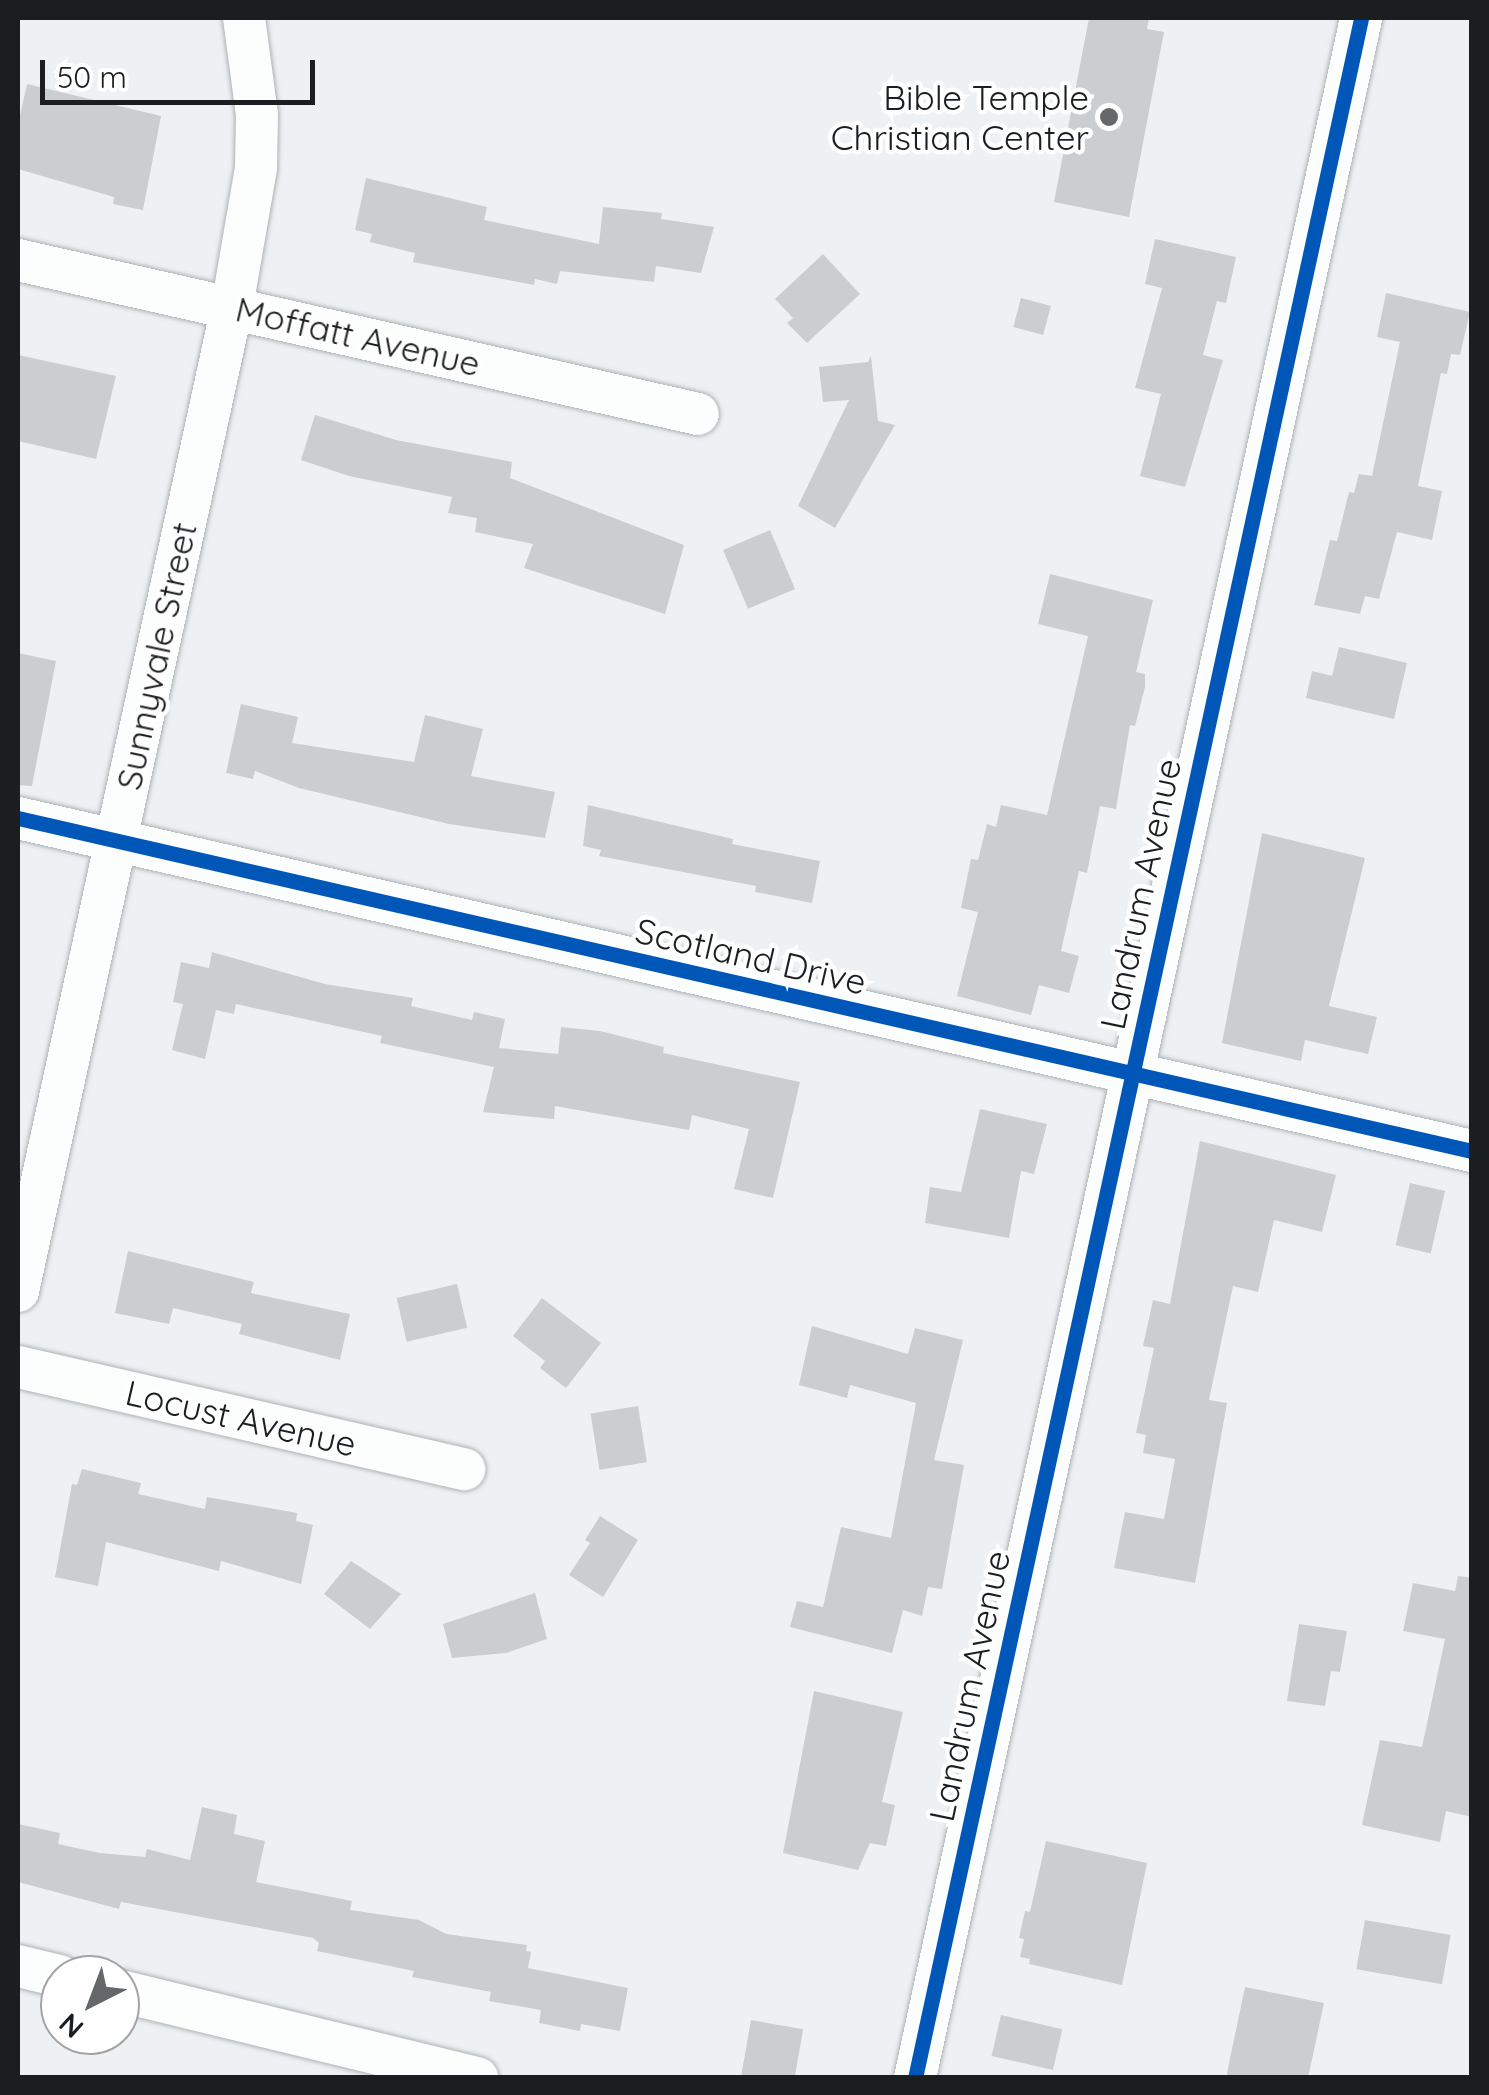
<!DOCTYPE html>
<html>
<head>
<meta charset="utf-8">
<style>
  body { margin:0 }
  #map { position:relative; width:1489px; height:2095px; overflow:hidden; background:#edf1f4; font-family:Quicksand,sans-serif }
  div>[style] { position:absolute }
  .building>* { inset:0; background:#caced0; transform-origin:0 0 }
  .roads { filter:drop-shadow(0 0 2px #aeb2b4) drop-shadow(0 0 2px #aeb2b4) }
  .minor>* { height:42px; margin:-21px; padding:0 21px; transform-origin:21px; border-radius:21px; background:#fcfdfd }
  .cycleway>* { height:15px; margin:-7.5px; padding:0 7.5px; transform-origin:7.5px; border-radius:7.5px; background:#0057b8 }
  .dots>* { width:28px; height:28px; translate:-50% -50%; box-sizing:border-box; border:5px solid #fefefe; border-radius:50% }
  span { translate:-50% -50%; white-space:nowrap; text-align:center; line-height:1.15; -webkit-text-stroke:9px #fefefe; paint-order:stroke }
  .poi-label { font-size:35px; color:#1b1e20 }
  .right { translate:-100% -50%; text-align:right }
  .street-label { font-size:35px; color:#1b1e20 }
  .frame { position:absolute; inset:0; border:20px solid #1b1e20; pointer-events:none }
  .north { position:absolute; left:40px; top:1955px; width:100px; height:100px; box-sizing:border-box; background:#fefefe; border:2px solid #a3a4a5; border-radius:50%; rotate:222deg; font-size:28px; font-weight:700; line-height:40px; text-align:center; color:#1b1e20 }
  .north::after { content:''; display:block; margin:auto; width:35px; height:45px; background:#64686a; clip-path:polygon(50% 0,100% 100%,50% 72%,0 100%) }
  .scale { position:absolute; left:40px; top:60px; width:275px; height:45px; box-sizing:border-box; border:5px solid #1b1e20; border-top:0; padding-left:12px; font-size:30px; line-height:35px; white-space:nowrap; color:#1b1e20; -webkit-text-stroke:8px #fefefe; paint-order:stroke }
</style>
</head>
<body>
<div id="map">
  <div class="building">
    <i style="clip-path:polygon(1089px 18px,1149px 18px,1147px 29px,1164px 32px,1129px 217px,1054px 202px)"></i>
    <i style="clip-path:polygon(27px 84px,161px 116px,143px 210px,113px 204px,114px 197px,18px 169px,18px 125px)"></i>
    <i style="clip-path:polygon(366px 178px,487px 207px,484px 220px,599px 244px,603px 207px,662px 213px,661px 219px,714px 227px,701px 273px,656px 266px,654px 282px,560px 271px,557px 284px,535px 279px,534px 285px,413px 262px,415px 253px,370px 242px,372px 234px,355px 230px)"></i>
    <i style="clip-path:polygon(1155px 239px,1236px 257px,1226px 303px,1217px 301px,1203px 355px,1223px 360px,1185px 487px,1140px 476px,1161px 394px,1135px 388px,1162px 288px,1145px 284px)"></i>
    <i style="clip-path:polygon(823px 254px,860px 294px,807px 343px,787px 323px,793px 318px,775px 299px)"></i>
    <i style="clip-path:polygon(1386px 293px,1470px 312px,1460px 355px,1451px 354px,1447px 374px,1441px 373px,1418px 486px,1442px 491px,1432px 540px,1397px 532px,1379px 599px,1365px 596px,1360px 614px,1314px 605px,1330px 540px,1337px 541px,1349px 492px,1354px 493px,1359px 474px,1372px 476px,1400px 342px,1377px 337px)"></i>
    <i style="left:1021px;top:298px;width:31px;height:30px;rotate:15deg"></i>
    <i style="clip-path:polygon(18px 355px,116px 376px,96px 459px,18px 441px)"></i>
    <i style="clip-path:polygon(871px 356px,878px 421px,895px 425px,835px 528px,798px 506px,849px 400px,823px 402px,819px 367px,868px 362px)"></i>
    <i style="clip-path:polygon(315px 415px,396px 440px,512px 462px,510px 478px,684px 545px,665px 614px,524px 568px,533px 544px,475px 532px,477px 518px,448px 513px,452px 497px,349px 476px,301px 460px)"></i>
    <i style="left:770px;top:530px;width:64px;height:51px;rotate:67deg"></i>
    <i style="clip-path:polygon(1050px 574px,1153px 600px,1136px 672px,1145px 674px,1145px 687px,1135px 726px,1130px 725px,1116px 809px,1100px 806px,1087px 873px,1079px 871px,1061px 951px,1079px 956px,1069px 993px,1039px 985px,1031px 1015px,957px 996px,978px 912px,961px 908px,971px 859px,978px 860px,987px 824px,996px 827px,1001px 805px,1047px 815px,1088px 636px,1038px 624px)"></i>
    <i style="clip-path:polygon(1339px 647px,1407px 663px,1394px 719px,1306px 698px,1312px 671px,1332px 676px)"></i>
    <i style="clip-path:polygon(18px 653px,56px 661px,32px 786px,18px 785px)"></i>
    <i style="clip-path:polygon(241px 704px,298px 717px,292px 743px,414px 762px,425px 715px,483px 729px,471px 776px,555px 792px,545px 838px,449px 824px,299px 788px,255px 771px,253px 779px,226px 773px)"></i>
    <i style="clip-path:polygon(588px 805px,733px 839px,732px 844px,820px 861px,812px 903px,755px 892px,756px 886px,599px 856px,601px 850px,583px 846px)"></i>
    <i style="clip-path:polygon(1262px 833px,1365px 858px,1329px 1006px,1377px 1017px,1368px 1054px,1305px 1040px,1301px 1061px,1222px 1043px)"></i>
    <i style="clip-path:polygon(212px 952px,325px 984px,413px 998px,411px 1006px,472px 1020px,474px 1012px,505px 1019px,499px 1048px,558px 1054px,561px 1027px,600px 1031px,664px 1047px,663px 1053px,800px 1082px,773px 1198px,734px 1189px,749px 1129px,692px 1115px,689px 1130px,555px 1106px,554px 1119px,483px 1112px,494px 1067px,380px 1043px,382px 1036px,236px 1004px,234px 1014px,216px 1010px,205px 1059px,172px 1050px,183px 1004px,173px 1002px,181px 962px,209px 968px)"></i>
    <i style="clip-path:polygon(980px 1109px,1047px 1124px,1034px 1174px,1021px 1171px,1009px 1238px,925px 1223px,930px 1187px,961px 1192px)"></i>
    <i style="clip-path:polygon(1200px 1141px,1336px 1175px,1322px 1232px,1274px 1220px,1258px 1292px,1233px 1286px,1209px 1400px,1227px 1403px,1195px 1583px,1114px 1568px,1125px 1512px,1164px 1519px,1175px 1459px,1143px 1453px,1146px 1435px,1136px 1433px,1154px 1348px,1143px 1346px,1153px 1300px,1170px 1304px)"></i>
    <i style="left:1410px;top:1183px;width:36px;height:64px;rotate:13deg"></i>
    <i style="clip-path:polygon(128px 1251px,254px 1282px,251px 1293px,350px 1314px,340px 1360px,239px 1334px,242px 1324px,173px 1308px,169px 1324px,115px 1313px)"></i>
    <i style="left:457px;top:1284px;width:45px;height:62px;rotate:77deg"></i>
    <i style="clip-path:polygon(542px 1298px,601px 1343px,566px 1388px,540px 1368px,545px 1361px,513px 1336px)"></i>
    <i style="clip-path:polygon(812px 1326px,908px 1354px,915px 1328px,963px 1340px,934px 1460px,964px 1465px,942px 1589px,928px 1587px,922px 1616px,903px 1610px,892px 1653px,790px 1627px,797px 1601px,823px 1607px,841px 1527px,891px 1538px,916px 1403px,850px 1385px,847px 1398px,799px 1385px)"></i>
    <i style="left:638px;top:1406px;width:57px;height:48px;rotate:81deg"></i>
    <i style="clip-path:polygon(82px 1469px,141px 1483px,138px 1494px,205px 1509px,207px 1497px,297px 1513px,296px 1521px,313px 1525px,301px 1584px,221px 1561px,219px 1571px,106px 1542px,98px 1586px,55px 1577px,72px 1484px,77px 1485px)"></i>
    <i style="clip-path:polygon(600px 1516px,638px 1540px,603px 1597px,569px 1575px,590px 1543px,585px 1540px)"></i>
    <i style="clip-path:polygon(351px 1561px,401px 1594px,370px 1629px,324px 1594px)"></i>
    <i style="clip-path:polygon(1458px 1576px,1472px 1578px,1472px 1817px,1446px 1811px,1440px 1842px,1362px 1825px,1380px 1740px,1422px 1747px,1445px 1639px,1403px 1631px,1413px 1583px,1455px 1591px)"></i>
    <i style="clip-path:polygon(535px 1593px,547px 1639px,506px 1653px,452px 1658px,443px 1624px)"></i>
    <i style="clip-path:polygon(1299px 1624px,1347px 1631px,1340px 1672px,1331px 1671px,1325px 1706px,1287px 1701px)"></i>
    <i style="clip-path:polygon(814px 1691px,903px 1712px,882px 1802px,895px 1805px,886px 1846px,870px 1843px,858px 1870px,783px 1853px)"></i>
    <i style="clip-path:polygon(202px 1807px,237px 1815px,234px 1834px,265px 1841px,256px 1882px,352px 1901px,350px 1910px,419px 1920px,446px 1934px,527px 1945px,526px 1951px,531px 1952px,528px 1968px,628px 1988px,620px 2031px,581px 2024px,580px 2031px,539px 2023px,541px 2010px,489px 2001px,491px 1992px,412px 1977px,414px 1971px,317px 1951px,319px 1943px,313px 1938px,121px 1902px,119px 1909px,18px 1882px,18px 1824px,60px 1833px,58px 1844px,100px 1853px,145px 1857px,147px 1849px,190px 1860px)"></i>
    <i style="clip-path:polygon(1046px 1841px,1147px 1863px,1122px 1985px,1029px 1964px,1030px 1959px,1020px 1957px,1024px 1939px,1019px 1938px,1025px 1911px,1030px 1912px)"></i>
    <i style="left:1365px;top:1920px;width:87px;height:50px;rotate:10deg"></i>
    <i style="clip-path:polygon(1245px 1987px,1324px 2003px,1308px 2078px,1226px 2078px)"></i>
    <i style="left:1001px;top:2015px;width:63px;height:42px;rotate:13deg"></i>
    <i style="left:751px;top:2020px;width:53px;height:56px;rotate:10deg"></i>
  </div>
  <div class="roads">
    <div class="minor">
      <i style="left:18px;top:260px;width:697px;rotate:12.76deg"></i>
      <i style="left:18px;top:818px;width:1492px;rotate:12.9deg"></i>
      <i style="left:18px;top:1291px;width:1007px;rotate:-77.73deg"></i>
      <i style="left:232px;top:307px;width:141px;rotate:-80.2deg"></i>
      <i style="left:256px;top:168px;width:53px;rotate:-88.9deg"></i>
      <i style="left:257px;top:115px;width:98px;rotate:-97.6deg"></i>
      <i style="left:18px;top:1367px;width:458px;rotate:12.9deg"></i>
      <i style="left:18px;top:1966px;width:43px;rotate:13.4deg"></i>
      <i style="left:120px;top:1991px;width:368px;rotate:13.7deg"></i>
      <i style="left:915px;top:2078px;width:2108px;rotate:-77.78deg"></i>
    </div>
  </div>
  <div class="cycleway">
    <i style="left:18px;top:818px;width:1492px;rotate:12.9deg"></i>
    <i style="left:915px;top:2078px;width:2108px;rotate:-77.78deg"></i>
  </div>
  <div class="dots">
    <i style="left:1109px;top:117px;background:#64686a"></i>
  </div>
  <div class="poi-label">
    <span class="right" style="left:1089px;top:117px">Bible Temple<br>Christian Center</span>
  </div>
  <div class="street-label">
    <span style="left:358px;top:336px;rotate:13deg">Moffatt Avenue</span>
    <span style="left:156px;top:656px;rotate:-78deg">Sunnyvale Street</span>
    <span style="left:1140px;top:894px;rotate:-78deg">Landrum Avenue</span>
    <span style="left:751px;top:956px;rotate:13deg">Scotland Drive</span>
    <span style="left:241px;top:1418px;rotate:13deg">Locust Avenue</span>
    <span style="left:969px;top:1686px;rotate:-78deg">Landrum Avenue</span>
  </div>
  <div class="frame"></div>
  <div class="north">N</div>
  <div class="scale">50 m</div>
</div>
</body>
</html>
